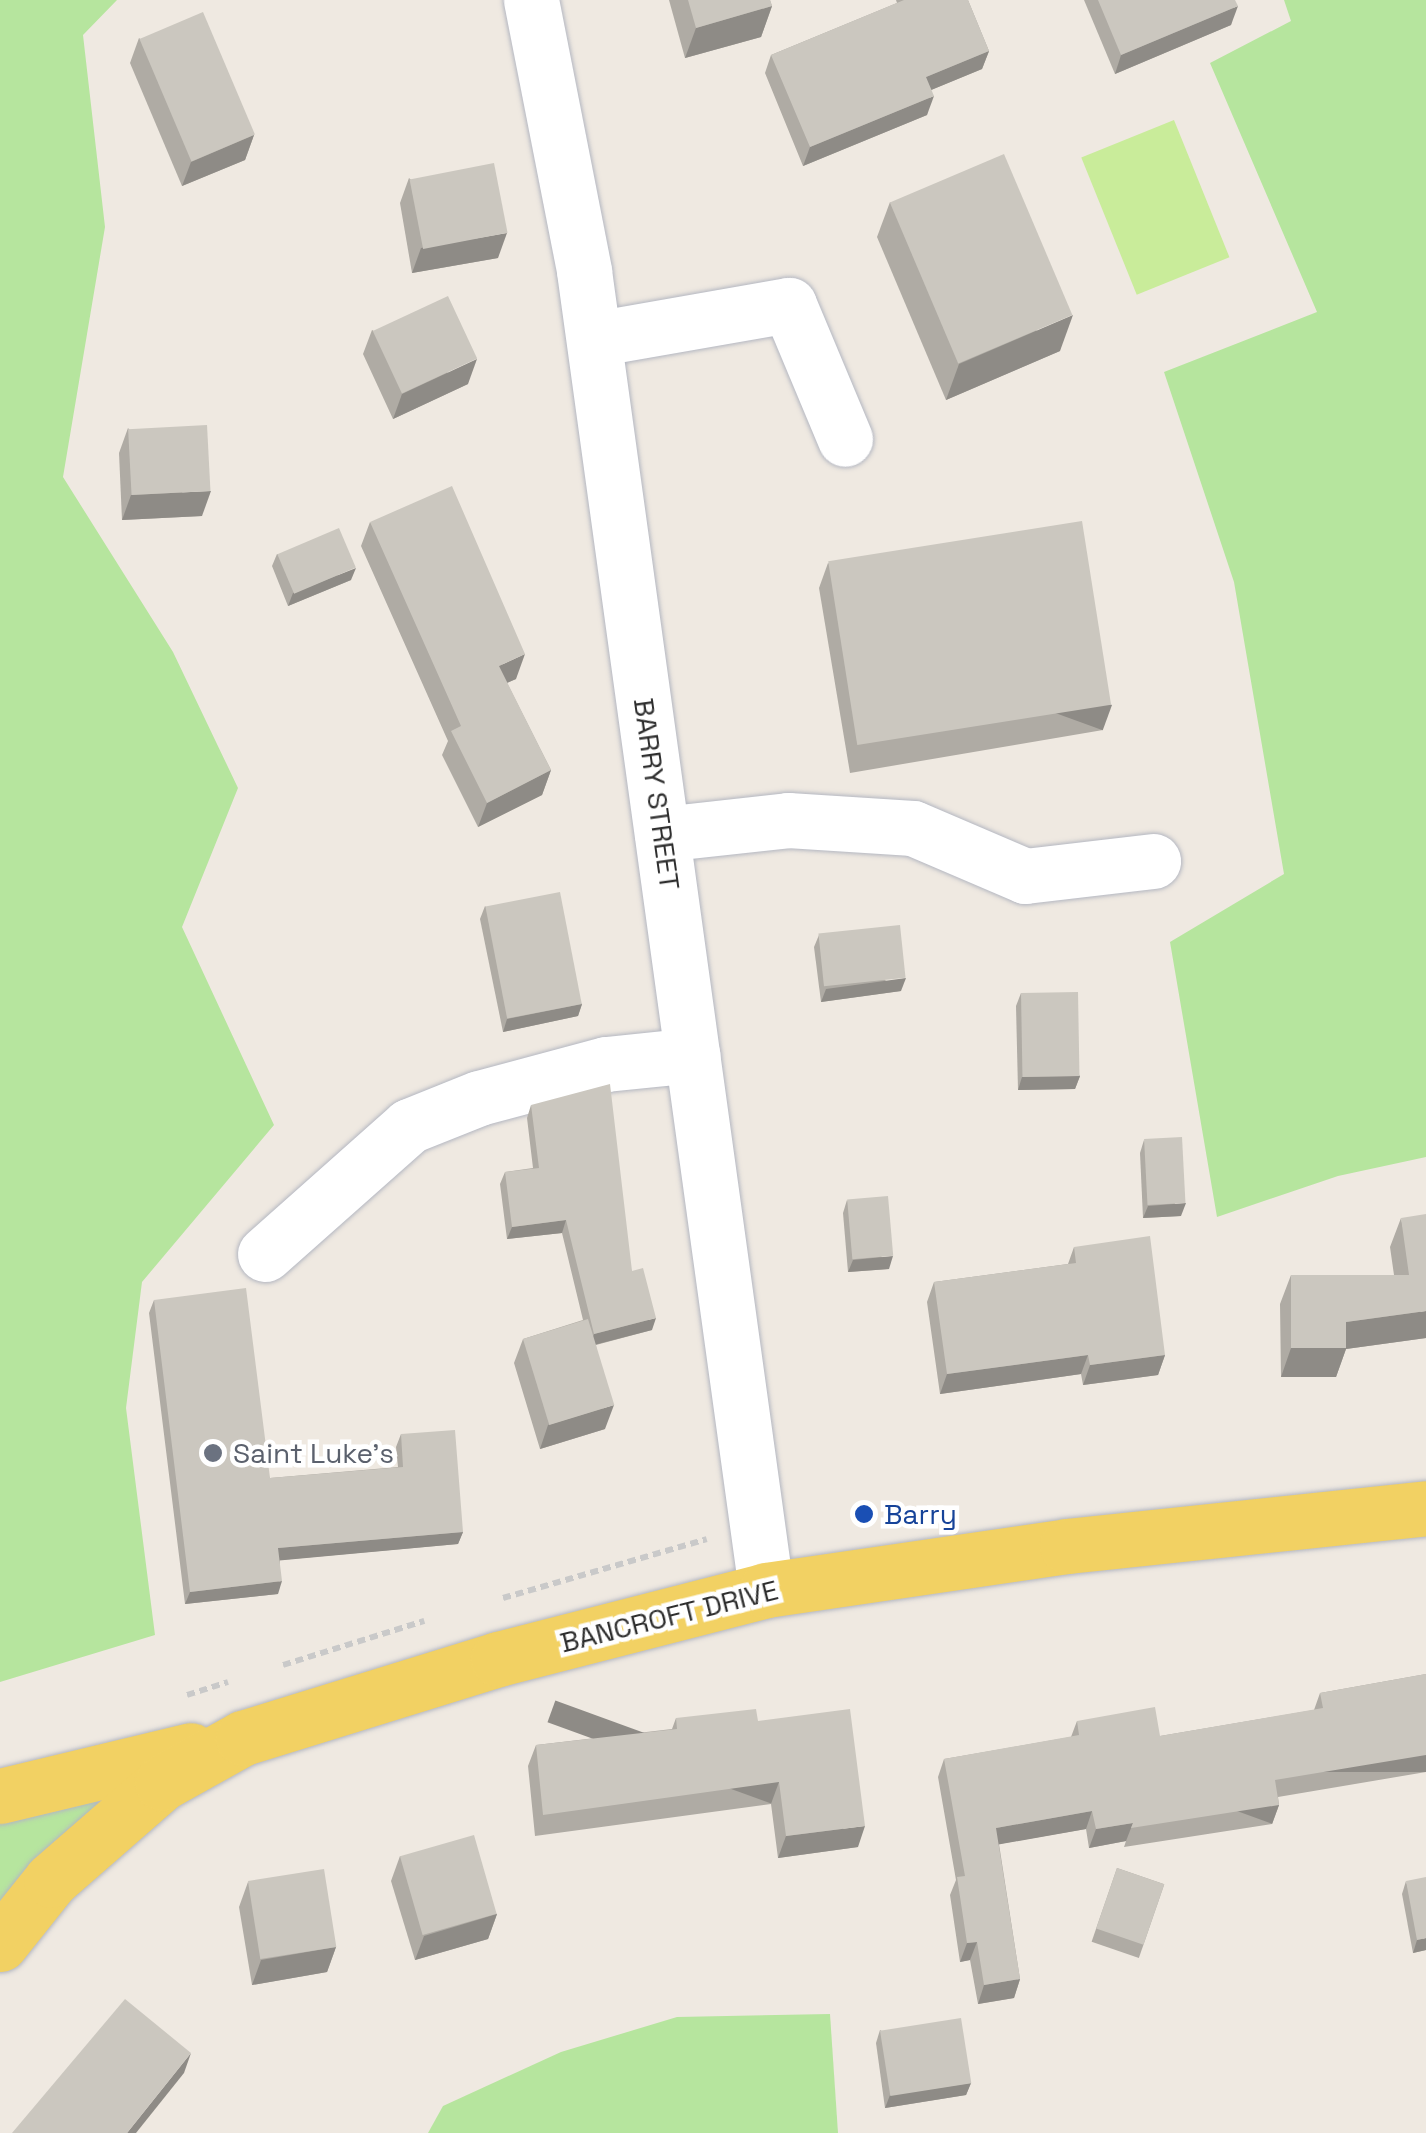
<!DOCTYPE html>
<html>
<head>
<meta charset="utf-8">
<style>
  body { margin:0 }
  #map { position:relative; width:1426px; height:2133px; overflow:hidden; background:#efe9e1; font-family:"Space Grotesk",sans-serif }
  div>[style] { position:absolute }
  .green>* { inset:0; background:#b6e59e }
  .pitch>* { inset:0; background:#c9ec9a; transform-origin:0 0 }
  .path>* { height:6px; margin-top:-3px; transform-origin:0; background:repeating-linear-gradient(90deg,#c9c9c9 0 8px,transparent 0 13px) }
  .roads { filter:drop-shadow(0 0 2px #b4b7c1) drop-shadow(0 0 2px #b4b7c1) }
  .minor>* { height:55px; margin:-27.5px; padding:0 27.5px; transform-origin:27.5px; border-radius:27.5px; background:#fff }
  .major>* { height:55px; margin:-27.5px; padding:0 27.5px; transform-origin:27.5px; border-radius:27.5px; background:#f2d163 }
  .wall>* { inset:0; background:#afaba4; transform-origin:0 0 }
  .shaded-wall>* { inset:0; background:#8e8b86; transform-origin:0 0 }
  .building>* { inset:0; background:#cbc7bf; transform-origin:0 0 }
  .dots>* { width:28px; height:28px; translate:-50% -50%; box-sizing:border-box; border:5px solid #fff; border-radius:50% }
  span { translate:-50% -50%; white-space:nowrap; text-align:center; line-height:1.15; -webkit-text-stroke:9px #fff; paint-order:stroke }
  .street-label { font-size:28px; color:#2e2e2e }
  .worship-label { font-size:28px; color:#5b616d }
  .left { translate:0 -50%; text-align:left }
  .transit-label { font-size:28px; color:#164399 }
</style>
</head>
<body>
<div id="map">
  <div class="green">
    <i style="clip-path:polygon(0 0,117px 0,83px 35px,105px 227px,63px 477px,173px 652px,238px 788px,182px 927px,274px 1125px,142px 1282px,126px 1408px,155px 1635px,0 1682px)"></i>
    <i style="clip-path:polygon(1284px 0,1426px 0,1426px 1157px,1338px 1176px,1217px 1217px,1170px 942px,1284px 874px,1234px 582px,1164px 372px,1317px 312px,1210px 63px,1291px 21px)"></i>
    <i style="clip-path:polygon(239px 1735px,0 1937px,0 1792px)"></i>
    <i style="clip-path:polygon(830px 2014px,838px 2133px,428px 2133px,443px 2106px,561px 2052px,677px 2017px)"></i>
  </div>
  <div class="pitch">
    <i style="left:1174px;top:120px;width:148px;height:100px;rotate:68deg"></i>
  </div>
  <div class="path">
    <i style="left:503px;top:1598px;width:212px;rotate:-16.1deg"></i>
    <i style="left:283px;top:1665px;width:148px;rotate:-17.3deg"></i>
    <i style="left:187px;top:1695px;width:43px;rotate:-17.6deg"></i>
  </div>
  <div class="roads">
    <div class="minor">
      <i style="left:531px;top:0;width:276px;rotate:78.9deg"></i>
      <i style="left:584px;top:271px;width:1331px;rotate:82.14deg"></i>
      <i style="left:594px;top:339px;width:198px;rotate:-9.9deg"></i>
      <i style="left:789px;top:305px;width:145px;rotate:67.3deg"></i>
      <i style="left:662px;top:834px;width:127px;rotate:-6.3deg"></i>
      <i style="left:788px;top:820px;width:125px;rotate:3.7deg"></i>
      <i style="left:913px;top:828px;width:122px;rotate:23.2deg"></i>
      <i style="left:1025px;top:876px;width:129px;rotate:-6.7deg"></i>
      <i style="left:265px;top:1254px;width:193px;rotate:-41.6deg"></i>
      <i style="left:409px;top:1126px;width:75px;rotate:-21.8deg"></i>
      <i style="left:479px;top:1098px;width:131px;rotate:-15deg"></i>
      <i style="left:606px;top:1064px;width:87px;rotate:-5.9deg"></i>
    </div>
    <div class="major">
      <i style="left:0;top:1796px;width:196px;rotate:-13.5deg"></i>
      <i style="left:0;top:1944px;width:82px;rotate:-51.4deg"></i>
      <i style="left:51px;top:1880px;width:147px;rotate:-41.1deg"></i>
      <i style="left:162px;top:1783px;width:93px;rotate:-29.1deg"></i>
      <i style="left:243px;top:1738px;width:267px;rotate:-17.2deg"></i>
      <i style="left:498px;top:1659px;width:277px;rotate:-14.4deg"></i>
      <i style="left:766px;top:1590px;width:304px;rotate:-8.3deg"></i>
      <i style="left:1067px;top:1546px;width:361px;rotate:-6deg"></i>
    </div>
  </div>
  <div class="wall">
    <i style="clip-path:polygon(669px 0,770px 0,772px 6px,761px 37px,685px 58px)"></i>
    <i style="clip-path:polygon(896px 0,968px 0,989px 51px,982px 69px,931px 90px,927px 115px,803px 166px,765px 73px,771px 55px,897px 3px)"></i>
    <i style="clip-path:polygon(1084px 0,1235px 0,1231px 25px,1115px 74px)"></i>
    <i style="clip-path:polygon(139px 38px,254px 135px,245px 160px,182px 186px,130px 63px)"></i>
    <i style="clip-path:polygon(409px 178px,498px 258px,412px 273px,400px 203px)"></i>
    <i style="clip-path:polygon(890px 202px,1060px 351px,946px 400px,877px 237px)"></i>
    <i style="clip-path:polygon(372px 330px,468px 384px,393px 419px,363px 354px)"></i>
    <i style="clip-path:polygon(128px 428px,202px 516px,122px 520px,119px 453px)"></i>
    <i style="clip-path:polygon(370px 522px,516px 679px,507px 683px,551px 770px,542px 795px,478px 827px,442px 755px,448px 741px,361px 546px)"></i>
    <i style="clip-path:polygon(277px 554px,351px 580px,288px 606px,272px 566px)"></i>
    <i style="clip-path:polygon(828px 563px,1103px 730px,850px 773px,819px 588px)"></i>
    <i style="clip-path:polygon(485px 906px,582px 1004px,578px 1016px,503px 1032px,480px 919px)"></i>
    <i style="clip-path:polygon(819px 935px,901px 991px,821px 1002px,814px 947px)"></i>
    <i style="clip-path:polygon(1021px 993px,1080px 1076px,1075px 1089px,1018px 1090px,1016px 1006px)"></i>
    <i style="clip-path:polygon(531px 1105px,632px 1271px,652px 1330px,596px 1345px,605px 1429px,540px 1449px,514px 1363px,523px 1339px,583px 1320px,562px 1233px,507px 1239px,500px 1184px,505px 1172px,533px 1168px,527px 1118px)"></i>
    <i style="clip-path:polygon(1144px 1140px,1181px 1216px,1143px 1218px,1140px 1153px)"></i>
    <i style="clip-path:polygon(847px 1200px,889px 1269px,848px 1272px,843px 1213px)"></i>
    <i style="clip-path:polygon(1401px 1218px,1426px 1338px,1346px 1349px,1336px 1377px,1281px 1377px,1280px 1304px,1291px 1275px,1394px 1275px,1390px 1247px)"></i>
    <i style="clip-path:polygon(1074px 1247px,1165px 1355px,1158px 1375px,1083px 1385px,1081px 1374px,940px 1394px,927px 1302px,934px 1282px,1068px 1264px)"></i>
    <i style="clip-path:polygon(154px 1300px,270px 1478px,398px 1467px,396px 1447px,401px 1434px,463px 1532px,458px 1544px,280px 1560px,278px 1594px,185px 1604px,149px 1313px)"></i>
    <i style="clip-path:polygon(1426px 1674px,1426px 1772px,1278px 1797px,1279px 1805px,1272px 1824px,1124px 1847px,1126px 1841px,1089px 1848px,1086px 1829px,999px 1844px,1020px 1979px,1014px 1998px,978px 2004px,970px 1960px,960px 1962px,950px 1895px,956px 1880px,938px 1777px,944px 1759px,1071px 1737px,1077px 1721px,1160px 1736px,1314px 1710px,1320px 1693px)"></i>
    <i style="clip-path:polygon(676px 1718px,758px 1721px,858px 1847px,778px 1858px,771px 1804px,535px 1836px,528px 1766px,536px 1745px,672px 1729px)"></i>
    <i style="clip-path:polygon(400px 1856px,497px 1914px,488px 1939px,415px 1960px,391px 1881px)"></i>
    <i style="left:1117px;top:1868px;width:50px;height:78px;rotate:19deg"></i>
    <i style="clip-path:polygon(1406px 1881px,1426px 1950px,1413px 1953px,1402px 1894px)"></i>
    <i style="clip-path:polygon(248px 1882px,336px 1947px,327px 1972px,252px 1985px,239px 1907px)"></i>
    <i style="clip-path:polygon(880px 2030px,971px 2083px,966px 2095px,885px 2108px,876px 2043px)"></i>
  </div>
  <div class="shaded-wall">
    <i style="clip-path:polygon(772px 6px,761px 37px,685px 58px,696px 28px)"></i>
    <i style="clip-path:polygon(1238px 6px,1231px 25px,1115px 74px,1121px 55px)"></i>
    <i style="clip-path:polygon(989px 51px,982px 69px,919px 95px,926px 77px)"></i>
    <i style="clip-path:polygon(934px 96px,927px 115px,803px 166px,810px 147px)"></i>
    <i style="clip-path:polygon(254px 135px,245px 160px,182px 186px,191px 162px)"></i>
    <i style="clip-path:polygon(507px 233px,498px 258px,412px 273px,421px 248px)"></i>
    <i style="clip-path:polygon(1073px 315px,1060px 351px,946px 400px,959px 364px)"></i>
    <i style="clip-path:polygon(477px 359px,468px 384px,393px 419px,402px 394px)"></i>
    <i style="clip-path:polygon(211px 491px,202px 516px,122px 520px,131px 495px)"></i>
    <i style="clip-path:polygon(356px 568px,351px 580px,288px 606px,293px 593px)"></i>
    <i style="clip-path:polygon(525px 654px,516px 679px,490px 690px,499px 666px)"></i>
    <i style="left:1112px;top:705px;width:27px;height:257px;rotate:110deg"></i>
    <i style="clip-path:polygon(551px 770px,542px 795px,478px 827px,487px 803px)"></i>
    <i style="clip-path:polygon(906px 978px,901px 991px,821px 1002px,826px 989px)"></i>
    <i style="clip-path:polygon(582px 1004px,578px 1016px,503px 1032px,507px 1019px)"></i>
    <i style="clip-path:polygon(1080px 1076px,1075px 1089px,1018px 1090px,1022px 1077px)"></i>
    <i style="clip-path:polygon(1186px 1203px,1181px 1216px,1143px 1218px,1148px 1206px)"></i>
    <i style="clip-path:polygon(566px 1220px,562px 1233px,507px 1239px,512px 1227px)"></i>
    <i style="clip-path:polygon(893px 1256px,889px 1269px,848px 1272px,853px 1260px)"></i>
    <i style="clip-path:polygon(1426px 1311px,1426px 1338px,1346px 1349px,1336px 1377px,1281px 1377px,1291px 1348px,1346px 1322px)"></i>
    <i style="clip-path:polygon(656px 1318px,652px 1330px,590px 1346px,594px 1334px)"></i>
    <i style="clip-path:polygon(1088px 1355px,1081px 1374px,940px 1394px,947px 1374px)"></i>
    <i style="clip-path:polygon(1165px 1355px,1158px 1375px,1083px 1385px,1090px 1365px)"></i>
    <i style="clip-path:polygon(614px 1405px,605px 1429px,540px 1449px,548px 1425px)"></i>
    <i style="clip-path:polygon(463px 1532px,458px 1544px,274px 1561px,278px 1548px)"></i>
    <i style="clip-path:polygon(282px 1581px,278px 1594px,185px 1604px,190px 1592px)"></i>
    <i style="left:1426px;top:1755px;width:17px;height:153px;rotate:90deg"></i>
    <i style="left:779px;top:1782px;width:23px;height:238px;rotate:110deg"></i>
    <i style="left:1279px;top:1805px;width:20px;height:150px;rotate:110deg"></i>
    <i style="clip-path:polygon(1092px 1811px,1086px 1829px,990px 1846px,996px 1828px)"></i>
    <i style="clip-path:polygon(1133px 1823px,1126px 1841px,1089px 1848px,1096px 1829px)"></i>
    <i style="clip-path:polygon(865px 1826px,858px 1847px,778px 1858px,786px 1836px)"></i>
    <i style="clip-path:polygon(497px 1914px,488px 1939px,415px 1960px,424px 1936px)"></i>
    <i style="clip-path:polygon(1426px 1938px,1426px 1950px,1413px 1953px,1417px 1940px)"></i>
    <i style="clip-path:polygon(977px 1942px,970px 1960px,960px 1962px,967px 1943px)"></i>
    <i style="clip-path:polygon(336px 1947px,327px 1972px,252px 1985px,261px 1960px)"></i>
    <i style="clip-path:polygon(1020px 1979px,1014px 1998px,978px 2004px,984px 1985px)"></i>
    <i style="clip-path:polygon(191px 2053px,184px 2073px,136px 2133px,127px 2133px)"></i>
    <i style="clip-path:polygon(971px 2083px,966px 2095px,885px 2108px,890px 2095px)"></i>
  </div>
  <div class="building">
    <i style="clip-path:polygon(688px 0,770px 0,772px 6px,696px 28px)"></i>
    <i style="clip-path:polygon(904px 0,968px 0,989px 51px,926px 77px,934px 96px,810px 147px,771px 55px)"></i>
    <i style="clip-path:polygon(1098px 0,1235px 0,1238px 6px,1121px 55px)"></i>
    <i style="left:203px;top:12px;width:133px;height:69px;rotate:67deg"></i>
    <i style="left:1004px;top:154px;width:175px;height:124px;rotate:67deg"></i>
    <i style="left:494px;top:163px;width:71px;height:86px;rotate:79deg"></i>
    <i style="left:448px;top:296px;width:69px;height:83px;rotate:65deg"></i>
    <i style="left:207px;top:425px;width:66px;height:79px;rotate:87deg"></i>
    <i style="clip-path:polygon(452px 486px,525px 654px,499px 666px,551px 770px,487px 803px,451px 731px,461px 726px,370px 522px)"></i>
    <i style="left:1082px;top:521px;width:186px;height:257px;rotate:81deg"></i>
    <i style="left:339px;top:528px;width:43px;height:67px;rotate:67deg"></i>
    <i style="left:560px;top:892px;width:114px;height:76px;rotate:79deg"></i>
    <i style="left:900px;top:925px;width:53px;height:82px;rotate:84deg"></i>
    <i style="left:1078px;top:992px;width:84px;height:57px;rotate:89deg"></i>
    <i style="clip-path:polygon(610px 1084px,632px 1271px,643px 1268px,656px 1318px,594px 1334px,566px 1220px,512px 1227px,505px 1172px,539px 1168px,531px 1105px)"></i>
    <i style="left:1182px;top:1137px;width:66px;height:38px;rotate:87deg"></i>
    <i style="left:888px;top:1196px;width:60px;height:41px;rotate:85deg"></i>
    <i style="clip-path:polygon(1426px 1214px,1426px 1311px,1346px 1322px,1346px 1348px,1291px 1348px,1291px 1275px,1409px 1275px,1401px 1218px)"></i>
    <i style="clip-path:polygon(1150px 1236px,1165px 1355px,1090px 1365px,1088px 1355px,947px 1374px,934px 1282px,1076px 1263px,1074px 1247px)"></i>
    <i style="clip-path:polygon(246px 1288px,270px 1478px,403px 1467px,401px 1434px,455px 1430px,463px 1532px,278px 1548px,282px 1581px,190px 1592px,154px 1300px)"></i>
    <i style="left:588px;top:1319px;width:90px;height:68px;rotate:73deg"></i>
    <i style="clip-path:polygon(1426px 1674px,1426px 1755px,1275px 1780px,1279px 1805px,1131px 1828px,1133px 1823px,1096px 1829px,1092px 1811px,996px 1828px,1020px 1979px,984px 1985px,977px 1942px,967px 1943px,957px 1877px,965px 1876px,944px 1759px,1079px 1735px,1077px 1721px,1155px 1707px,1160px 1736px,1323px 1708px,1320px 1693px)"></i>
    <i style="clip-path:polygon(756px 1709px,758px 1721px,850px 1709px,865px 1826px,786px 1836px,779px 1782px,543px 1815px,536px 1745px,677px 1729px,676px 1718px)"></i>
    <i style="left:474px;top:1835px;width:82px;height:77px;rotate:74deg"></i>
    <i style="left:1117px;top:1868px;width:50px;height:64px;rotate:19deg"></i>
    <i style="left:324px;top:1869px;width:79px;height:77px;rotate:81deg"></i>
    <i style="clip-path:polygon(1426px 1877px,1426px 1938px,1417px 1940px,1406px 1881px)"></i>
    <i style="clip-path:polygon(125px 1999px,191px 2053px,127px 2133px,12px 2133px)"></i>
    <i style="left:961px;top:2018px;width:66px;height:82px;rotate:81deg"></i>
  </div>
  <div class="dots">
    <i style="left:213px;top:1453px;background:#6b7280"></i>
    <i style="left:864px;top:1514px;background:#1a4fb4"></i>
  </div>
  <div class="street-label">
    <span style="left:657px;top:794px;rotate:82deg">BARRY STREET</span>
    <span style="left:669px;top:1616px;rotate:-14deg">BANCROFT DRIVE</span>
  </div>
  <div class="worship-label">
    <span class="left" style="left:233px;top:1453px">Saint Luke's</span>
  </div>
  <div class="transit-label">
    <span class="left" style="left:884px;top:1514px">Barry</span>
  </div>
</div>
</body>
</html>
